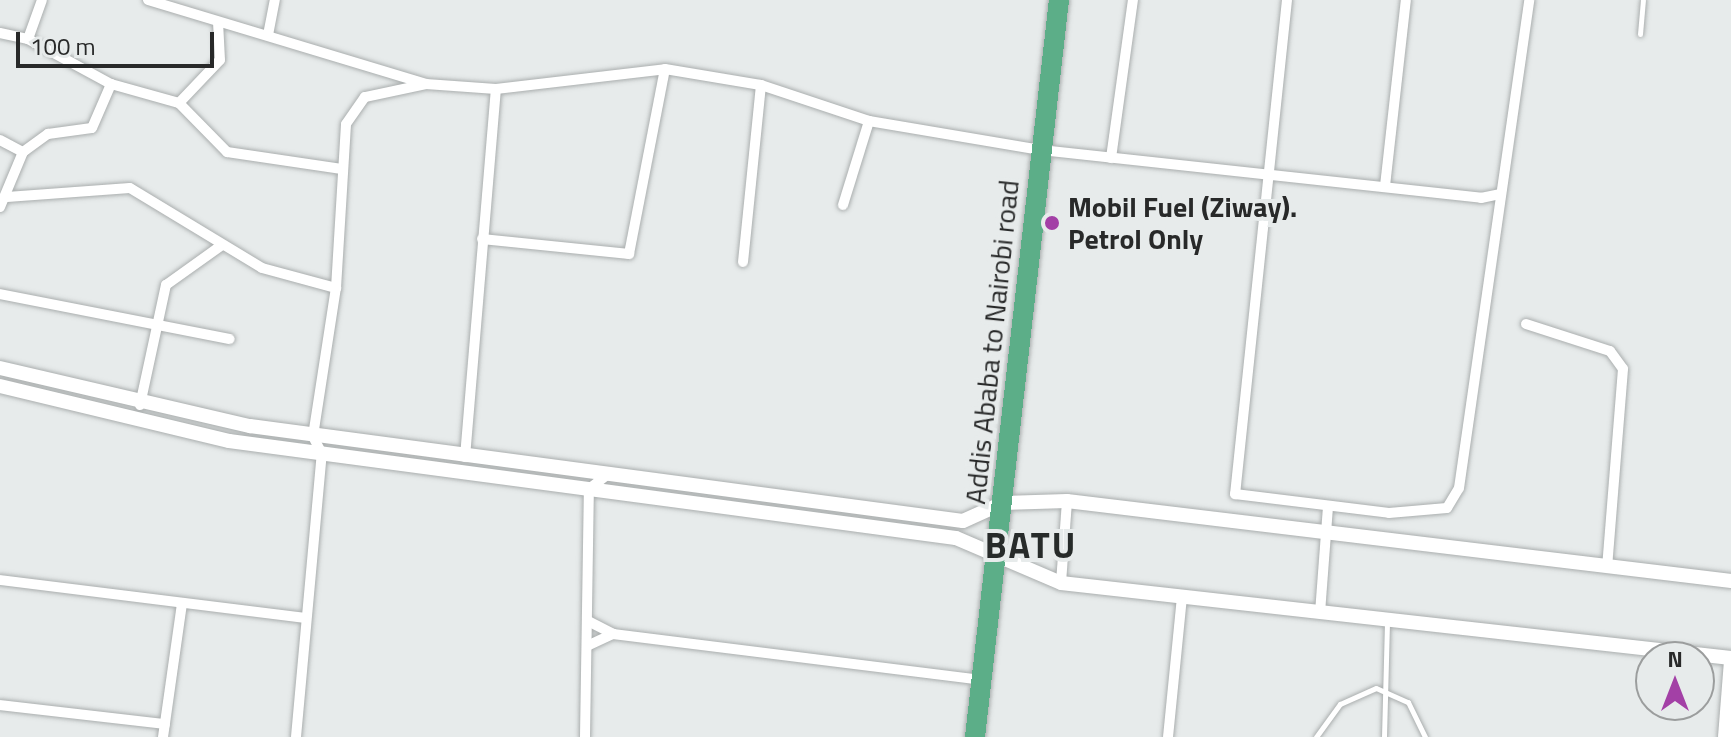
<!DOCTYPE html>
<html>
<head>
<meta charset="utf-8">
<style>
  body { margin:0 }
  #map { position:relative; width:1731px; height:737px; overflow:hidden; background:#e7ebeb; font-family:"Titillium Web",sans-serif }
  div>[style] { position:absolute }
  .roads { filter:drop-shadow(0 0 2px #aaaeae) drop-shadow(0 0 2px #aaaeae) }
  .lane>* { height:5px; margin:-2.5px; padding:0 2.5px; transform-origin:2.5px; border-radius:2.5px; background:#fff }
  .street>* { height:10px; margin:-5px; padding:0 5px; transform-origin:5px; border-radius:5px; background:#fff }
  .secondary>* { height:14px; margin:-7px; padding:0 7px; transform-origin:7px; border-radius:7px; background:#fff }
  .highway>* { height:20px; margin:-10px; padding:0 10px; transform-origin:10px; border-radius:10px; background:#5cae88 }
  .dots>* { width:22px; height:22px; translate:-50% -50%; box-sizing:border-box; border:4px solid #e7ebeb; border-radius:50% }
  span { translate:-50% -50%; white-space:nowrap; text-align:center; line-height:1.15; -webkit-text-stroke:8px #e7ebeb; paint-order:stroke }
  .poi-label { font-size:28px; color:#282929; font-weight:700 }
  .left { translate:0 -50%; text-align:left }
  .street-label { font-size:28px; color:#282929 }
  .district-label { font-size:36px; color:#272b2a; font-weight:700; letter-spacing:2px }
  .north { position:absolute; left:1635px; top:641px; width:80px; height:80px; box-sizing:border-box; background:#e7ebeb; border:2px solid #9b9d9d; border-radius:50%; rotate:0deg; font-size:22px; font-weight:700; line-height:32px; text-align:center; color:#282929 }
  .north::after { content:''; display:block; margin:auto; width:28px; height:36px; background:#a340a6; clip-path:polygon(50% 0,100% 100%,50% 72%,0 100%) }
  .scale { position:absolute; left:16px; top:32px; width:198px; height:36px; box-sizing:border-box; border:4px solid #282929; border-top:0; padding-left:10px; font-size:24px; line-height:28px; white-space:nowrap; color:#282929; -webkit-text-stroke:6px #e7ebeb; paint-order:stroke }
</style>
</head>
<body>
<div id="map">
  <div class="roads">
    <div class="lane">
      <i style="left:1640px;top:34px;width:34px;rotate:-85deg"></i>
      <i style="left:1316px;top:737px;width:41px;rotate:-54deg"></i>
      <i style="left:1340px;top:704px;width:39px;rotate:-24deg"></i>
      <i style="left:1376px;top:688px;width:35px;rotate:24deg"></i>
      <i style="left:1408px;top:702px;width:39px;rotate:64deg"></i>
      <i style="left:1384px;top:737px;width:115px;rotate:-88.5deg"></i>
    </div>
    <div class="street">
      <i style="left:148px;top:0;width:290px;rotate:16.8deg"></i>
      <i style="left:426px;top:84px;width:70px;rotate:4.1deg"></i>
      <i style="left:496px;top:89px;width:170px;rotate:-6.7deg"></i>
      <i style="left:665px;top:69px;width:97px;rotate:9.5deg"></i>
      <i style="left:761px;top:85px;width:114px;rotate:18.4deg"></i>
      <i style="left:869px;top:121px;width:174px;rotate:9.6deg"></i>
      <i style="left:1041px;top:150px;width:443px;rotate:6.2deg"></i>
      <i style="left:1481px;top:198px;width:19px;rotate:-12deg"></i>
      <i style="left:1287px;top:0;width:497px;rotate:96deg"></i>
      <i style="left:1235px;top:494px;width:155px;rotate:7deg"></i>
      <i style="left:1389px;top:513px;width:58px;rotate:-4.9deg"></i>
      <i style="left:1447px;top:508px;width:23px;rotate:-59deg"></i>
      <i style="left:1459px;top:488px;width:493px;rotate:-81.8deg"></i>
      <i style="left:0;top:33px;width:29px;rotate:12deg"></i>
      <i style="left:28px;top:39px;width:94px;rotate:28.5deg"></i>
      <i style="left:111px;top:84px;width:71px;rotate:15.6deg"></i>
      <i style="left:179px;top:103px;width:69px;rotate:45.6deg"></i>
      <i style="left:227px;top:152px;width:116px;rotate:8.4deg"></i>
      <i style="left:268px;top:35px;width:36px;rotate:-79deg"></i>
      <i style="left:28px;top:39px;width:41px;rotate:-70.3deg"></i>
      <i style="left:179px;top:103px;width:59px;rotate:-46.4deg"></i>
      <i style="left:220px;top:60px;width:38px;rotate:-93deg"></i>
      <i style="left:0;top:140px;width:26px;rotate:28deg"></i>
      <i style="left:1111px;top:158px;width:160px;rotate:-82.1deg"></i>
      <i style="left:1385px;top:186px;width:187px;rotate:-83.6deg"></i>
      <i style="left:7px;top:197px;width:123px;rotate:-4.2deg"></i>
      <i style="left:130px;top:188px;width:154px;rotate:31.2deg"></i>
      <i style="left:262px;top:268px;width:77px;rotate:15.1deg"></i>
      <i style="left:843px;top:205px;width:88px;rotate:-72.8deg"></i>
      <i style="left:0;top:207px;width:60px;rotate:-67.3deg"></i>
      <i style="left:23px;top:152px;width:31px;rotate:-36deg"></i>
      <i style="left:48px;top:134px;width:44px;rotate:-7.8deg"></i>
      <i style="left:92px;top:128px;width:48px;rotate:-66.6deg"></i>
      <i style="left:482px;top:239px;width:148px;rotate:5.8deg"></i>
      <i style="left:629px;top:254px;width:188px;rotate:-79deg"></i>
      <i style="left:743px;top:262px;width:178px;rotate:-84.2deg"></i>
      <i style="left:0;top:294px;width:234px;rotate:11.1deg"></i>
      <i style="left:1526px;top:324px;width:88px;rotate:17.8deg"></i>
      <i style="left:1610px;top:351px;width:22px;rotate:54deg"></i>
      <i style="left:1623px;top:369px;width:198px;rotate:94.6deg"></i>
      <i style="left:140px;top:405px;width:123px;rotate:-77.8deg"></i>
      <i style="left:166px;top:285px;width:69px;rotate:-35.5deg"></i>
      <i style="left:465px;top:457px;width:369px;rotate:-85.2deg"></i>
      <i style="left:0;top:580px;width:307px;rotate:7.1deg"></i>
      <i style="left:1061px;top:583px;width:82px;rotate:-85.8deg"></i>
      <i style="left:1320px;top:613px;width:106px;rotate:-85.7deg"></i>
      <i style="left:588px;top:621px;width:28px;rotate:27deg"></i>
      <i style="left:613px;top:634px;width:371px;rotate:7.1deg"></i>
      <i style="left:587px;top:646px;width:29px;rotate:-25deg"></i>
      <i style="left:0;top:705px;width:166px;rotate:6.6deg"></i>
      <i style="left:163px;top:737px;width:135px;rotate:-81.9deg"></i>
      <i style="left:296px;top:737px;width:284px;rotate:-84.8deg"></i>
      <i style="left:322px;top:454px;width:20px;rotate:-117deg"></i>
      <i style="left:313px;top:436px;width:150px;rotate:-81.2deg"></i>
      <i style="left:336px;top:288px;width:164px;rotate:-86.5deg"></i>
      <i style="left:346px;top:124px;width:33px;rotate:-55deg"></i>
      <i style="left:365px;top:97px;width:62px;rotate:-12deg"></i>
      <i style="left:585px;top:737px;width:248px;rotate:-89.1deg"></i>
      <i style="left:589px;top:489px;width:23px;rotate:-38deg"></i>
      <i style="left:1168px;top:737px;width:142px;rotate:-84.3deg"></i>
    </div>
    <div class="secondary">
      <i style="left:0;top:368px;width:257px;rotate:13.1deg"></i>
      <i style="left:250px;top:426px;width:719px;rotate:7.59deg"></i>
      <i style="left:963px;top:521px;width:44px;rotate:-24.2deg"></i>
      <i style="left:1003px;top:503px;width:64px;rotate:-1.8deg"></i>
      <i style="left:1067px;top:501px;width:669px;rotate:6.87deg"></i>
      <i style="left:0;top:386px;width:236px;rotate:13.5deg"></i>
      <i style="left:229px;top:441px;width:733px;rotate:7.6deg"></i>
      <i style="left:956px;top:538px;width:114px;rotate:23.2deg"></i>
      <i style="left:1061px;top:583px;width:674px;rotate:6.39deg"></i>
      <i style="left:1725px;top:737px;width:77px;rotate:-85.5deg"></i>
    </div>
    <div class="highway">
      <i style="left:975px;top:737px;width:742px;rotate:-83.5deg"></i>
    </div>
  </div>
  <div class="dots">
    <i style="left:1052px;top:223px;background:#a340a6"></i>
  </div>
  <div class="poi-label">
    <span class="left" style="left:1068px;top:223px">Mobil Fuel (Ziway).<br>Petrol Only</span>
  </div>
  <div class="street-label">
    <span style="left:992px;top:342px;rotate:-84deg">Addis Ababa to Nairobi road</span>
  </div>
  <div class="district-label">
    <span style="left:1031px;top:545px">BATU</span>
  </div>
  <div class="north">N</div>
  <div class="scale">100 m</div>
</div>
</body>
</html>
